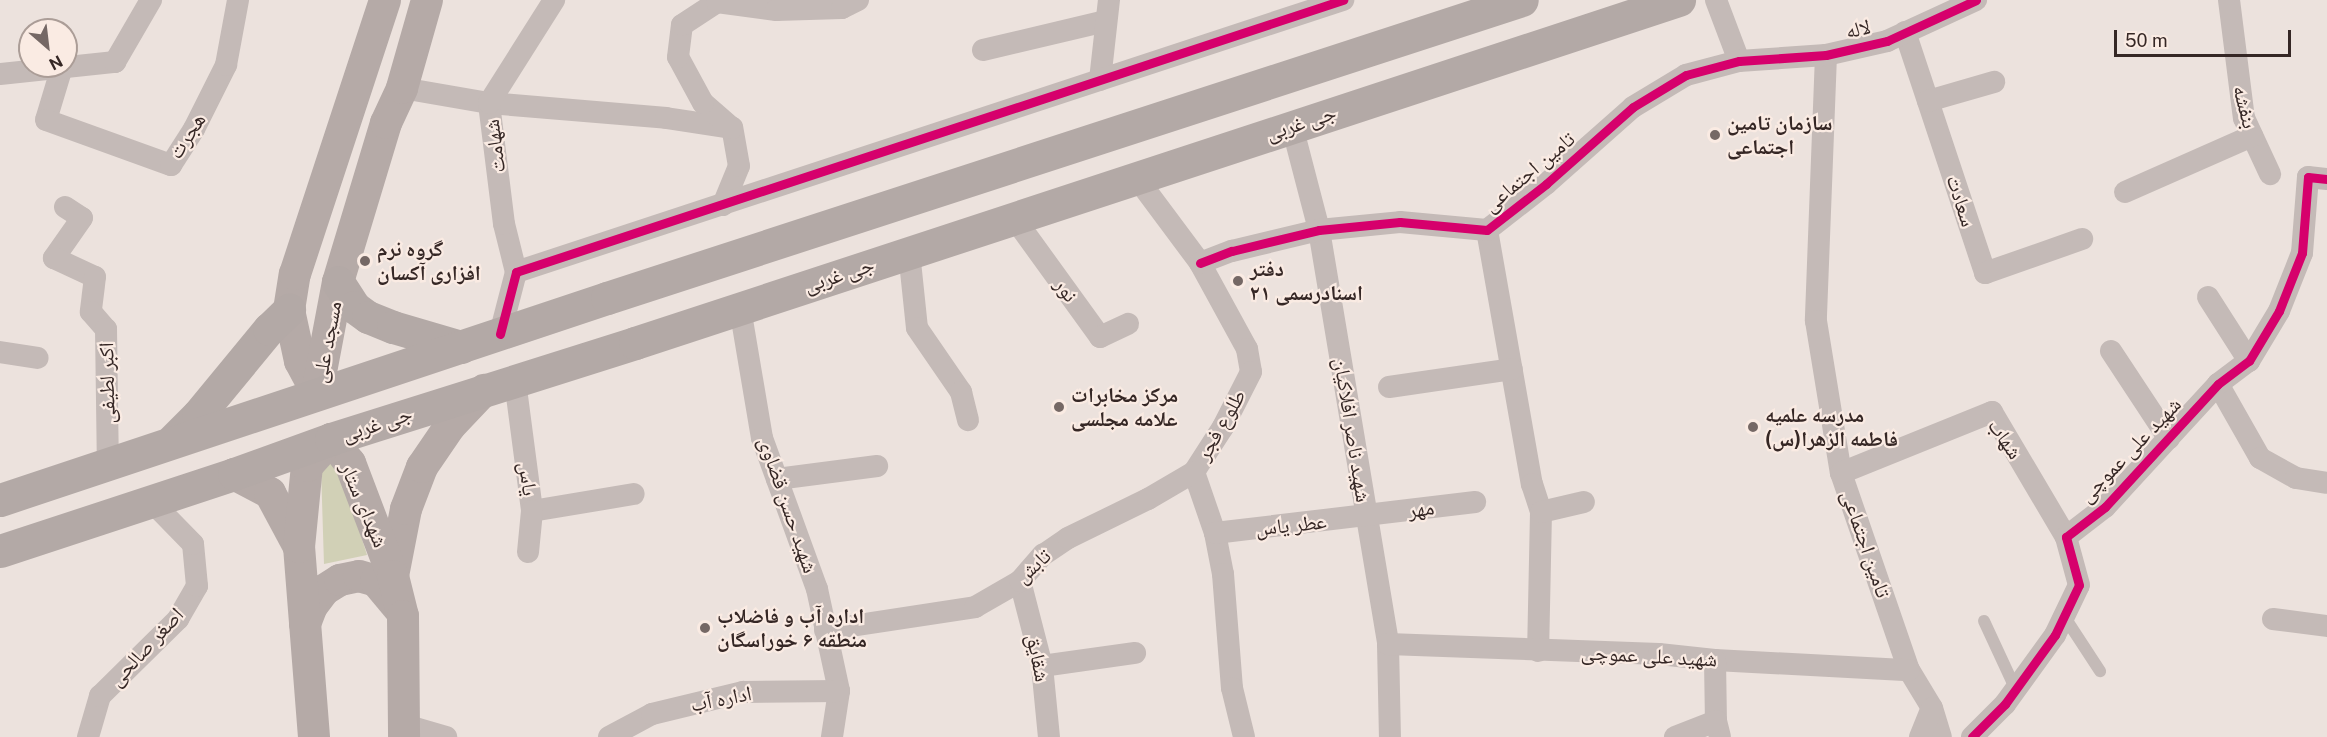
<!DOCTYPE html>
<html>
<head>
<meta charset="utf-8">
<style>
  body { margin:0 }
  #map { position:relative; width:2327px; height:737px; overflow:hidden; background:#ece2dd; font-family:"Public Sans","Noto Naskh Arabic",sans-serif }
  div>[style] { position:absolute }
  .green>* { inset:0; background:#d1d0b6 }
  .service>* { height:12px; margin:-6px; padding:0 6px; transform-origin:6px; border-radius:6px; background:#c4bab7 }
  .minor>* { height:22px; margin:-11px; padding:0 11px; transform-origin:11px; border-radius:11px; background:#c4bab7 }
  .secondary>* { height:32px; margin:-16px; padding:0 16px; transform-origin:16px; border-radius:16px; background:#b5aaa7 }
  .primary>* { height:33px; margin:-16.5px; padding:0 16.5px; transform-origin:16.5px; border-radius:16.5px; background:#b3a9a6 }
  .cycleway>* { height:9px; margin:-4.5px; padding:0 4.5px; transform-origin:4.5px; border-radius:4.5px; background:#d6006c }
  .dots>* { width:16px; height:16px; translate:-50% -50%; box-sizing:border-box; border:3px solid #faebe3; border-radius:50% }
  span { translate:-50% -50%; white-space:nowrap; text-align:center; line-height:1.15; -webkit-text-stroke:4.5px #faebe3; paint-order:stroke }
  .street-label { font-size:21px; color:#352725 }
  .poi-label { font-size:21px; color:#352725; font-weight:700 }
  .left { translate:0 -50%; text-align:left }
  .north { position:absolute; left:18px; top:18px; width:60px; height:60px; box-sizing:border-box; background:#faebe3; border:2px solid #ab9d97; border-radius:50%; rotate:152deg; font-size:16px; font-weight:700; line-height:24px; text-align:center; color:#352725 }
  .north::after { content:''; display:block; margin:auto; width:21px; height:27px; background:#756865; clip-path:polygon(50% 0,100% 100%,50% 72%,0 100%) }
  .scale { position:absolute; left:2114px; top:30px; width:177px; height:27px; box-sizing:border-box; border:3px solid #352725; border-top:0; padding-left:8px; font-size:18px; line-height:21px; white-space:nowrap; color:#352725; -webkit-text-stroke:4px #faebe3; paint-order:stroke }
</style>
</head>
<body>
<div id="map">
  <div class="green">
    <i style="clip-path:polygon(327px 457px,339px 466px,367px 555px,324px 564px,321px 469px)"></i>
  </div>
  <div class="service">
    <i style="left:2064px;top:616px;width:66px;rotate:56.8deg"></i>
    <i style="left:1984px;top:621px;width:76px;rotate:65.1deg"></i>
  </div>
  <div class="minor">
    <i style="left:1716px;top:0;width:65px;rotate:69.3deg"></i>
    <i style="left:2229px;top:0;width:119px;rotate:82.8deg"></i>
    <i style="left:2244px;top:118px;width:62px;rotate:65.1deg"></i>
    <i style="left:1905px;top:32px;width:254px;rotate:71.6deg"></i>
    <i style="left:1985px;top:273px;width:103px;rotate:-19.3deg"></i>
    <i style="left:983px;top:50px;width:126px;rotate:-13.3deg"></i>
    <i style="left:1826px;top:55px;width:266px;rotate:92.2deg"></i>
    <i style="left:1816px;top:321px;width:154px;rotate:80.7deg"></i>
    <i style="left:1841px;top:473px;width:208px;rotate:71deg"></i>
    <i style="left:1909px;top:670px;width:44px;rotate:58.8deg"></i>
    <i style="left:1932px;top:708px;width:30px;rotate:73deg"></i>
    <i style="left:62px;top:67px;width:55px;rotate:106.8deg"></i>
    <i style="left:46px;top:120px;width:133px;rotate:19.8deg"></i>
    <i style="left:171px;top:165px;width:43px;rotate:-57.4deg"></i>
    <i style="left:194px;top:129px;width:72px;rotate:-63.4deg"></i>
    <i style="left:226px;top:65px;width:66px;rotate:-79.5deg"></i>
    <i style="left:0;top:74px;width:116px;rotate:-6deg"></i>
    <i style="left:115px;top:62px;width:72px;rotate:-59.9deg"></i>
    <i style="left:1100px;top:80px;width:81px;rotate:-83.6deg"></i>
    <i style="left:402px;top:88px;width:88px;rotate:9.8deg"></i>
    <i style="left:489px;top:103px;width:178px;rotate:4.8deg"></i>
    <i style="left:666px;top:118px;width:66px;rotate:8.7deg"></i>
    <i style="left:1928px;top:101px;width:69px;rotate:-16.1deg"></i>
    <i style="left:1292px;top:126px;width:107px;rotate:75.4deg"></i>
    <i style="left:1319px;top:230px;width:420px;rotate:80.5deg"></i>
    <i style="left:1388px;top:644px;width:93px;rotate:88.8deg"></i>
    <i style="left:1136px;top:177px;width:107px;rotate:53.3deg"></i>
    <i style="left:1200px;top:263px;width:98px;rotate:61.3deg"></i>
    <i style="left:1247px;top:349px;width:23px;rotate:80deg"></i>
    <i style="left:1251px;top:372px;width:62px;rotate:117deg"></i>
    <i style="left:1223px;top:427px;width:54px;rotate:122.8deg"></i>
    <i style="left:1194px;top:472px;width:65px;rotate:71deg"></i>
    <i style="left:1215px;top:533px;width:42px;rotate:79deg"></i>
    <i style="left:1223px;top:574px;width:114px;rotate:85.5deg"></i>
    <i style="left:1232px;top:688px;width:50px;rotate:76.2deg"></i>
    <i style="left:2125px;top:192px;width:139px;rotate:-23.8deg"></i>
    <i style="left:723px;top:205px;width:42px;rotate:-67.7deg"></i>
    <i style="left:739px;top:166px;width:39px;rotate:-100deg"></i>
    <i style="left:732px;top:128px;width:38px;rotate:-139deg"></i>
    <i style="left:703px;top:103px;width:52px;rotate:-118.5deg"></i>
    <i style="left:678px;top:57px;width:32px;rotate:-83deg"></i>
    <i style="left:682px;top:25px;width:42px;rotate:-33.3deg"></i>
    <i style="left:717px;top:2px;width:60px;rotate:7.7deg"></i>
    <i style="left:776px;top:10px;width:66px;rotate:-1.7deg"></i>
    <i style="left:842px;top:8px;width:18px;rotate:-27deg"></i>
    <i style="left:65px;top:207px;width:20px;rotate:33deg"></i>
    <i style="left:82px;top:218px;width:49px;rotate:125deg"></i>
    <i style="left:54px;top:258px;width:45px;rotate:24.9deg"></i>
    <i style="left:95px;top:277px;width:35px;rotate:97deg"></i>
    <i style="left:91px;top:312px;width:23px;rotate:49deg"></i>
    <i style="left:106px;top:329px;width:135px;rotate:89.2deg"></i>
    <i style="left:1014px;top:218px;width:147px;rotate:54.1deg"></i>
    <i style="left:1100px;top:337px;width:31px;rotate:-25deg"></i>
    <i style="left:1487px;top:230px;width:258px;rotate:80deg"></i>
    <i style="left:1532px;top:484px;width:29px;rotate:72deg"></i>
    <i style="left:1541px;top:512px;width:139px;rotate:91.2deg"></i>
    <i style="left:909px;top:252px;width:76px;rotate:84deg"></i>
    <i style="left:917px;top:328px;width:78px;rotate:55.5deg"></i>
    <i style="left:961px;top:392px;width:29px;rotate:76deg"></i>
    <i style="left:1200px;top:263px;width:34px;rotate:-21deg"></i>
    <i style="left:1232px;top:251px;width:89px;rotate:-13.6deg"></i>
    <i style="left:1319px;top:230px;width:81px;rotate:-5.6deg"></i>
    <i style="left:1400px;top:222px;width:87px;rotate:5.3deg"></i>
    <i style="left:1487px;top:230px;width:75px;rotate:-37.9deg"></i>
    <i style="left:1546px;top:184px;width:116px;rotate:-41.5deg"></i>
    <i style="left:1633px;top:107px;width:62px;rotate:-31.1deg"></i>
    <i style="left:1686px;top:75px;width:55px;rotate:-14.8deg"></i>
    <i style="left:1739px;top:61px;width:87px;rotate:-3.9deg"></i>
    <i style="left:1826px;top:55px;width:63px;rotate:-12.9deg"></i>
    <i style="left:1887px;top:41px;width:98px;rotate:-24.7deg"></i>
    <i style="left:516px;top:272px;width:49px;rotate:-104deg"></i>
    <i style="left:504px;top:224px;width:122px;rotate:-97.1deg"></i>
    <i style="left:489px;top:103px;width:122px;rotate:-57.7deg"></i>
    <i style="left:2208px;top:297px;width:76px;rotate:57.4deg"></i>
    <i style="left:740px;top:308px;width:132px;rotate:80.4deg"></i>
    <i style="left:762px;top:438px;width:161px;rotate:70deg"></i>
    <i style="left:817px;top:589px;width:104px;rotate:77.8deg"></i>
    <i style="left:839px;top:691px;width:47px;rotate:98.7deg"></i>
    <i style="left:500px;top:334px;width:64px;rotate:-75.5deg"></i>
    <i style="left:516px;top:272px;width:871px;rotate:-18.21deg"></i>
    <i style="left:2111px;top:351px;width:105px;rotate:56.6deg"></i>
    <i style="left:0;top:352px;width:38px;rotate:9deg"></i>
    <i style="left:515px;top:381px;width:131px;rotate:82.5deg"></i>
    <i style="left:532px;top:511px;width:103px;rotate:-9.5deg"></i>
    <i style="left:2218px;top:384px;width:85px;rotate:60.4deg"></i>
    <i style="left:2260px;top:458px;width:41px;rotate:29.1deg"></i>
    <i style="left:2296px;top:478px;width:31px;rotate:9deg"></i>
    <i style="left:1389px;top:387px;width:124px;rotate:-8.3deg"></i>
    <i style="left:1841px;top:473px;width:163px;rotate:-22deg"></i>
    <i style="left:1992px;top:412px;width:145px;rotate:59.4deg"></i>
    <i style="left:777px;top:479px;width:101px;rotate:-7.4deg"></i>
    <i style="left:1541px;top:512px;width:44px;rotate:-13.1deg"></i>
    <i style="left:1215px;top:533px;width:262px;rotate:-6.8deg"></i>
    <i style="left:528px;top:552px;width:41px;rotate:-84.4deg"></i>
    <i style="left:1020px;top:581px;width:88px;rotate:75.5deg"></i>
    <i style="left:1042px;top:666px;width:71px;rotate:84.4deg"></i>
    <i style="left:2273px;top:619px;width:54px;rotate:7.4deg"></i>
    <i style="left:825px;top:630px;width:152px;rotate:-8.7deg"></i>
    <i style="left:975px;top:607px;width:52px;rotate:-30deg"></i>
    <i style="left:1020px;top:581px;width:35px;rotate:-49deg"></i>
    <i style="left:1043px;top:555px;width:30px;rotate:-34deg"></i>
    <i style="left:1068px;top:538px;width:89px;rotate:-26deg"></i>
    <i style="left:1148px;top:499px;width:53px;rotate:-30.4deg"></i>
    <i style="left:1388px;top:644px;width:271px;rotate:2.1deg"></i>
    <i style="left:1659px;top:654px;width:56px;rotate:6.1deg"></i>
    <i style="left:1715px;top:660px;width:194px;rotate:3deg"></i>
    <i style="left:1715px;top:660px;width:61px;rotate:89.1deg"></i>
    <i style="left:1716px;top:721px;width:16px;rotate:76deg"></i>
    <i style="left:1042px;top:666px;width:94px;rotate:-8deg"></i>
    <i style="left:405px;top:725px;width:43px;rotate:16.3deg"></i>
    <i style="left:88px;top:737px;width:43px;rotate:-73.7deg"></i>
    <i style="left:100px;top:696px;width:110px;rotate:-44.6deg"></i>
    <i style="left:178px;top:619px;width:38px;rotate:-60deg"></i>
    <i style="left:197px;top:586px;width:42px;rotate:-95.4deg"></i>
    <i style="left:193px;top:544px;width:60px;rotate:-134.3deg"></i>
    <i style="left:609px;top:737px;width:49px;rotate:-28.1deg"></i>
    <i style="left:652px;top:714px;width:94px;rotate:-13.6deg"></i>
    <i style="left:743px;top:692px;width:96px;rotate:-0.6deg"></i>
    <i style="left:1675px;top:737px;width:44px;rotate:-21.3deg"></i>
    <i style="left:1920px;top:737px;width:31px;rotate:-68deg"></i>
    <i style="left:1972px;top:737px;width:47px;rotate:-45deg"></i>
    <i style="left:2005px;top:704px;width:85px;rotate:-54.1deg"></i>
    <i style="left:2055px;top:635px;width:55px;rotate:-64.4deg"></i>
    <i style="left:2079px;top:585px;width:50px;rotate:-105.2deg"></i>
    <i style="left:2066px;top:537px;width:49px;rotate:-37.6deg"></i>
    <i style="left:2105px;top:507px;width:167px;rotate:-47.4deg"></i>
    <i style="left:2218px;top:384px;width:39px;rotate:-37deg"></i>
    <i style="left:2249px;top:361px;width:58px;rotate:-59deg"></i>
    <i style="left:2279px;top:311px;width:62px;rotate:-68.4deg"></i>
    <i style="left:2302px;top:253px;width:76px;rotate:-85.5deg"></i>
    <i style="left:2308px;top:177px;width:19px;rotate:6deg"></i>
  </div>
  <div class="secondary">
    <i style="left:317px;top:393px;width:36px;rotate:-118deg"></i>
    <i style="left:300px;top:361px;width:52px;rotate:-102.2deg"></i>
    <i style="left:289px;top:310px;width:36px;rotate:-81deg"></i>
    <i style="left:295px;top:274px;width:288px;rotate:-71.8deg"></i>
    <i style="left:317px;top:393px;width:113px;rotate:-79.3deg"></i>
    <i style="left:338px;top:282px;width:166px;rotate:-73.2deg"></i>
    <i style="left:386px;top:123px;width:38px;rotate:-65deg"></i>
    <i style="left:402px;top:88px;width:91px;rotate:-74.1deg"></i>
    <i style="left:234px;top:474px;width:41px;rotate:27.8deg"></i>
    <i style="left:270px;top:493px;width:61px;rotate:61.8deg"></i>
    <i style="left:393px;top:576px;width:68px;rotate:-79deg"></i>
    <i style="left:406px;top:509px;width:45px;rotate:-69.1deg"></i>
    <i style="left:422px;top:467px;width:50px;rotate:-55.7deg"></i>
    <i style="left:450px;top:426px;width:50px;rotate:-46.6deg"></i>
    <i style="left:305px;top:624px;width:19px;rotate:-69deg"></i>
    <i style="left:312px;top:606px;width:20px;rotate:-53deg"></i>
    <i style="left:324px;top:590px;width:19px;rotate:-32deg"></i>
    <i style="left:340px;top:580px;width:19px;rotate:-12deg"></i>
    <i style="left:359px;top:576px;width:18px;rotate:16deg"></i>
    <i style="left:376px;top:581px;width:38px;rotate:50deg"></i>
    <i style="left:314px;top:737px;width:191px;rotate:-94.5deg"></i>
    <i style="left:299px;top:547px;width:81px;rotate:-84.4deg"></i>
    <i style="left:307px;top:466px;width:36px;rotate:-48deg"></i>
    <i style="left:331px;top:439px;width:31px;rotate:52deg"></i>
    <i style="left:350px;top:463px;width:121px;rotate:69.2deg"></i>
    <i style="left:393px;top:576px;width:41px;rotate:76deg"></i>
    <i style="left:403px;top:616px;width:121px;rotate:89.5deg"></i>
  </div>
  <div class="primary">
    <i style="left:338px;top:282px;width:30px;rotate:57deg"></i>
    <i style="left:354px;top:307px;width:17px;rotate:36deg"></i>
    <i style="left:368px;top:317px;width:27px;rotate:22deg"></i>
    <i style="left:393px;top:327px;width:71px;rotate:16.4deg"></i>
    <i style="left:173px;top:440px;width:35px;rotate:-45deg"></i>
    <i style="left:198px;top:415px;width:112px;rotate:-50.5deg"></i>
    <i style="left:269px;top:329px;width:28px;rotate:-44deg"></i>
    <i style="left:0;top:500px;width:640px;rotate:-18.41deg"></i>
    <i style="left:607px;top:298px;width:962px;rotate:-18.04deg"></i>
    <i style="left:0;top:551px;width:246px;rotate:-18.2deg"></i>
    <i style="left:234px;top:474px;width:103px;rotate:-19.8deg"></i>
    <i style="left:331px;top:439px;width:319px;rotate:-17.5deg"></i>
    <i style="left:635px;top:343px;width:1099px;rotate:-18.19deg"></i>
  </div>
  <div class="cycleway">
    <i style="left:1200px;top:263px;width:34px;rotate:-21deg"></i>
    <i style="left:1232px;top:251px;width:89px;rotate:-13.6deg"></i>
    <i style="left:1319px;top:230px;width:81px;rotate:-5.6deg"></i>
    <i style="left:1400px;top:222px;width:87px;rotate:5.3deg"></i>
    <i style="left:1487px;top:230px;width:75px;rotate:-37.9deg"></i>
    <i style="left:1546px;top:184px;width:116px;rotate:-41.5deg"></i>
    <i style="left:1633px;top:107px;width:62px;rotate:-31.1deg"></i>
    <i style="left:1686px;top:75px;width:55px;rotate:-14.8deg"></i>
    <i style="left:1739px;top:61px;width:87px;rotate:-3.9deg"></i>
    <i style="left:1826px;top:55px;width:63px;rotate:-12.9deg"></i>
    <i style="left:1887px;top:41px;width:98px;rotate:-24.7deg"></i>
    <i style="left:500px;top:334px;width:64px;rotate:-75.5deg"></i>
    <i style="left:516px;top:272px;width:871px;rotate:-18.21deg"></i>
    <i style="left:1972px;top:737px;width:47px;rotate:-45deg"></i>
    <i style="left:2005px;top:704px;width:85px;rotate:-54.1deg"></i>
    <i style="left:2055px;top:635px;width:55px;rotate:-64.4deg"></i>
    <i style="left:2079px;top:585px;width:50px;rotate:-105.2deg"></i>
    <i style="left:2066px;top:537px;width:49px;rotate:-37.6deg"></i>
    <i style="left:2105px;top:507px;width:167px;rotate:-47.4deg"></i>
    <i style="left:2218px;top:384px;width:39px;rotate:-37deg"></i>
    <i style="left:2249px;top:361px;width:58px;rotate:-59deg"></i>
    <i style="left:2279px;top:311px;width:62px;rotate:-68.4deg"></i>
    <i style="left:2302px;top:253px;width:76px;rotate:-85.5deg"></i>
    <i style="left:2308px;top:177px;width:19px;rotate:6deg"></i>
  </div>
  <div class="dots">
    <i style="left:1715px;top:135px;background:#756865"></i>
    <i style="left:365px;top:261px;background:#756865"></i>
    <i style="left:1238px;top:281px;background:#756865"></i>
    <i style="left:1059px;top:407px;background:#756865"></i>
    <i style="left:1753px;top:427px;background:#756865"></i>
    <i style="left:705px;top:628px;background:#756865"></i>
  </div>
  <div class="street-label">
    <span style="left:1858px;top:29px;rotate:-13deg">لاله</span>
    <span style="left:2245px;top:107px;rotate:76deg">بنفشه</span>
    <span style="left:1301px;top:123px;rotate:-18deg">جی غربی</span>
    <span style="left:187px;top:136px;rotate:-57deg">هجرت</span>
    <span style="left:495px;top:146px;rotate:-97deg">شهامت</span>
    <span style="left:1529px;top:172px;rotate:-40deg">تامین اجتماعی</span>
    <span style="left:1961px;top:201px;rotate:72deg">سعادت</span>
    <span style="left:839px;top:275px;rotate:-18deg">جی غربی</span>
    <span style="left:1066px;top:290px;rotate:54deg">نور</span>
    <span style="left:327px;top:342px;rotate:-79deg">مسجد علی</span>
    <span style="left:107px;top:383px;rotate:-91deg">اکبر لطیفی</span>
    <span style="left:377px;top:424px;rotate:-18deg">جی غربی</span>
    <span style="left:1221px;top:425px;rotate:-60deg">طلوع فجر</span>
    <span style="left:1352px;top:430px;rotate:81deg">شهید ناصر افلاکیان</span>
    <span style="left:2005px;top:439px;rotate:55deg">شهاب</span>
    <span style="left:2130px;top:450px;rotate:-46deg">شهید علی عموچی</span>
    <span style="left:528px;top:479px;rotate:83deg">یاس</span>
    <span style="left:364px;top:505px;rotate:67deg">شهدای ستار</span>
    <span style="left:788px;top:505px;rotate:71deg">شهید حسن قضاوی</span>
    <span style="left:1421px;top:509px;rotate:-8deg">مهر</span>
    <span style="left:1291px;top:525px;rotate:-6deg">عطر یاس</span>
    <span style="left:1866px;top:544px;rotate:71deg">تامین اجتماعی</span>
    <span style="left:1033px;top:566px;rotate:-42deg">تابش</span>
    <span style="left:146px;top:647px;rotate:-47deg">اصغر صالحی</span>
    <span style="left:1649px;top:656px;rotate:3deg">شهید علی عموچی</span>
    <span style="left:1038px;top:658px;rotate:79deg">شقایق</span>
    <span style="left:721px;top:699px;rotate:-11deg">اداره آب</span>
  </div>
  <div class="poi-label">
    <span class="left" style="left:1727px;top:135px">سازمان تامین<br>اجتماعی</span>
    <span class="left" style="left:377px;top:261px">گروه نرم<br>افزاری آکسان</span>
    <span class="left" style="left:1250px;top:281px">دفتر<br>اسنادرسمی ۲۱</span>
    <span class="left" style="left:1071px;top:407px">مرکز مخابرات<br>علامه مجلسی</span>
    <span class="left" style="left:1765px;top:427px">مدرسه علمیه<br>فاطمه الزهرا(س)</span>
    <span class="left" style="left:717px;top:628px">اداره آب و فاضلاب<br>منطقه ۶ خوراسگان</span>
  </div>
  <div class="north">N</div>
  <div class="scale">50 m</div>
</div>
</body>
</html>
